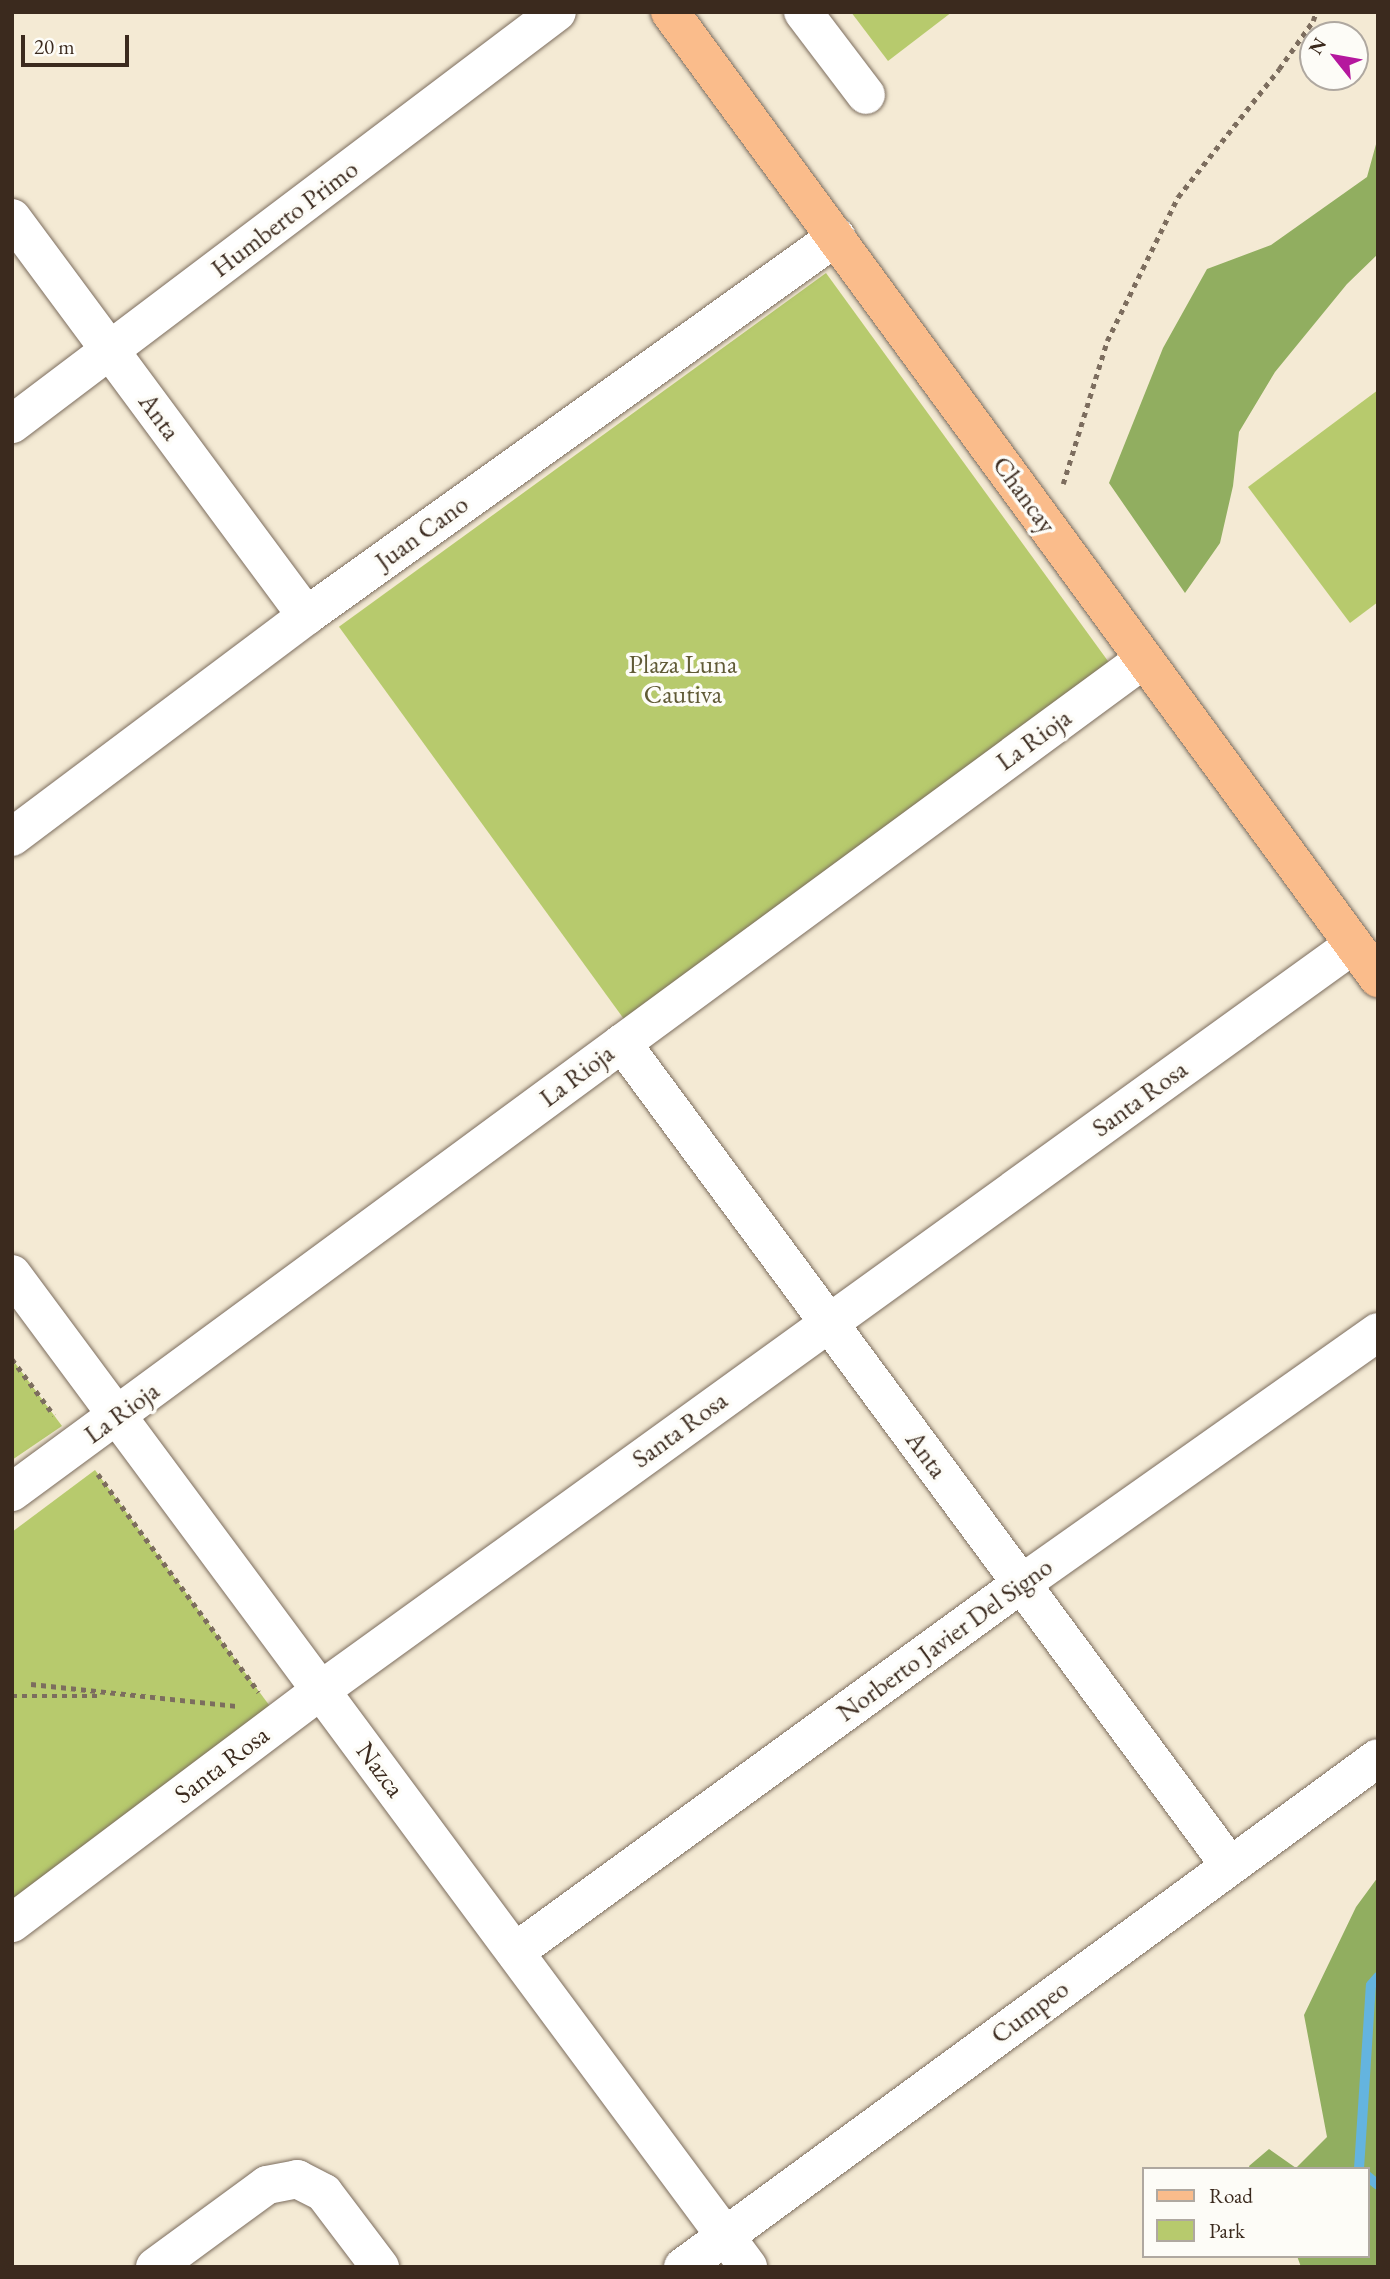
<!DOCTYPE html>
<html>
<head>
<meta charset="utf-8">
<style>
  body { margin:0 }
  #map { position:relative; width:1390px; height:2279px; overflow:hidden; background:#f4ead4; font-family:"EB Garamond",serif }
  div>[style] { position:absolute }
  .green>* { inset:0; background:#b7ca6d; transform-origin:0 0 }
  .forest>* { inset:0; background:#91ae60 }
  .stream>* { height:10px; margin:-5px; padding:0 5px; transform-origin:5px; border-radius:5px; background:#64b4df }
  .path>* { height:4.5px; margin-top:-2.25px; transform-origin:0; background:repeating-linear-gradient(90deg,#7c6d5e 0 5px,transparent 0 10px) }
  .roads { filter:drop-shadow(0 0 2px #7c6d5e) drop-shadow(0 0 2px #7c6d5e) }
  .minor>* { height:38px; margin:-19px; padding:0 19px; transform-origin:19px; border-radius:19px; background:#fff }
  .major>* { height:38px; margin:-19px; padding:0 19px; transform-origin:19px; border-radius:19px; background:#fabc8b }
  span { translate:-50% -50%; white-space:nowrap; text-align:center; line-height:1.15; -webkit-text-stroke:7px #fdfcf7; paint-order:stroke }
  .street-label { font-size:26px; color:#3b2a1e }
  .park-label { font-size:26px; color:#605a36 }
  .frame { position:absolute; inset:0; border:14px solid #3b2a1e; pointer-events:none }
  .legend { position:absolute; left:1142px; top:2167px; width:228px; height:91px; box-sizing:border-box; background:#fdfcf7; border:2px solid #afa8a0; margin:0; padding:9px 12px; list-style:none; font-size:21px; color:#3b2a1e }
  .legend li { display:flex; align-items:center; gap:14px; height:35px }
  .legend b { width:35px; border:2px solid #afa8a0 }
  .north { position:absolute; left:1299px; top:21px; width:70px; height:70px; box-sizing:border-box; background:#fdfcf7; border:2px solid #afa8a0; border-radius:50%; rotate:301deg; font-size:19px; font-weight:700; line-height:28px; text-align:center; color:#3b2a1e }
  .north::after { content:''; display:block; margin:auto; width:24px; height:32px; background:#b5179e; clip-path:polygon(50% 0,100% 100%,50% 72%,0 100%) }
  .scale { position:absolute; left:21px; top:35px; width:108px; height:32px; box-sizing:border-box; border:4px solid #3b2a1e; border-top:0; padding-left:9px; font-size:21px; line-height:24px; white-space:nowrap; color:#3b2a1e; -webkit-text-stroke:5px #fdfcf7; paint-order:stroke }
</style>
</head>
<body>
<div id="map">
  <div class="green">
    <i style="clip-path:polygon(851px 12px,952px 12px,888px 61px)"></i>
    <i style="left:826px;top:273px;width:488px;height:602px;rotate:54deg"></i>
    <i style="clip-path:polygon(1378px 390px,1378px 602px,1350px 623px,1248px 487px)"></i>
    <i style="clip-path:polygon(12px 1359px,62px 1426px,12px 1460px)"></i>
    <i style="clip-path:polygon(95px 1470px,272px 1709px,12px 1904px,12px 1532px)"></i>
  </div>
  <div class="forest">
    <i style="clip-path:polygon(1378px 137px,1378px 254px,1347px 284px,1275px 372px,1239px 432px,1233px 486px,1220px 543px,1185px 593px,1109px 483px,1163px 348px,1207px 269px,1271px 245px,1367px 177px)"></i>
    <i style="clip-path:polygon(1378px 1877px,1378px 2267px,1301px 2267px,1297px 2256px,1367px 2256px,1367px 2169px,1250px 2169px,1249px 2166px,1269px 2149px,1296px 2168px,1327px 2137px,1304px 2015px,1356px 1907px)"></i>
  </div>
  <div class="stream">
    <i style="left:1359px;top:2169px;width:184px;rotate:-86.3deg"></i>
    <i style="left:1371px;top:1985px;width:11px;rotate:-49deg"></i>
    <i style="left:1367px;top:2176px;width:14px;rotate:39deg"></i>
  </div>
  <div class="path">
    <i style="left:1063px;top:484px;width:150px;rotate:-72.9deg"></i>
    <i style="left:1107px;top:341px;width:161px;rotate:-63.8deg"></i>
    <i style="left:1178px;top:197px;width:163px;rotate:-51.7deg"></i>
    <i style="left:1279px;top:69px;width:59px;rotate:-54.7deg"></i>
    <i style="left:1313px;top:21px;width:9px;rotate:-72deg"></i>
    <i style="left:12px;top:1359px;width:70px;rotate:53.1deg"></i>
    <i style="left:98px;top:1474px;width:271px;rotate:53.6deg"></i>
    <i style="left:31px;top:1684px;width:206px;rotate:6.1deg"></i>
    <i style="left:12px;top:1696px;width:90px"></i>
  </div>
  <div class="roads">
    <div class="minor">
      <i style="left:803px;top:12px;width:104px;rotate:52.8deg"></i>
      <i style="left:12px;top:218px;width:495px;rotate:53.5deg"></i>
      <i style="left:12px;top:424px;width:683px;rotate:-37.09deg"></i>
      <i style="left:12px;top:837px;width:368px;rotate:-36.9deg"></i>
      <i style="left:306px;top:616px;width:652px;rotate:-35.57deg"></i>
      <i style="left:622px;top:1043px;width:1023px;rotate:53.54deg"></i>
      <i style="left:12px;top:1274px;width:1236px;rotate:53.45deg"></i>
      <i style="left:12px;top:1492px;width:1404px;rotate:-36.34deg"></i>
      <i style="left:12px;top:1923px;width:387px;rotate:-37deg"></i>
      <i style="left:321px;top:1690px;width:1273px;rotate:-35.83deg"></i>
      <i style="left:515px;top:1952px;width:626px;rotate:-36.03deg"></i>
      <i style="left:1021px;top:1584px;width:437px;rotate:-35.2deg"></i>
      <i style="left:155px;top:2267px;width:139px;rotate:-36.2deg"></i>
      <i style="left:267px;top:2185px;width:31px;rotate:-11deg"></i>
      <i style="left:297px;top:2179px;width:30px;rotate:27deg"></i>
      <i style="left:324px;top:2193px;width:93px;rotate:52.9deg"></i>
      <i style="left:683px;top:2267px;width:861px;rotate:-36.22deg"></i>
    </div>
    <div class="major">
      <i style="left:670px;top:12px;width:1198px;rotate:53.76deg"></i>
    </div>
  </div>
  <div class="street-label">
    <span style="left:285px;top:219px;rotate:-37deg">Humberto Primo</span>
    <span style="left:159px;top:417px;rotate:54deg">Anta</span>
    <span style="left:1024px;top:495px;rotate:54deg">Chancay</span>
    <span style="left:422px;top:533px;rotate:-36deg">Juan Cano</span>
    <span style="left:1034px;top:740px;rotate:-36deg">La Rioja</span>
    <span style="left:577px;top:1076px;rotate:-37deg">La Rioja</span>
    <span style="left:1140px;top:1099px;rotate:-36deg">Santa Rosa</span>
    <span style="left:122px;top:1413px;rotate:-36deg">La Rioja</span>
    <span style="left:680px;top:1430px;rotate:-36deg">Santa Rosa</span>
    <span style="left:926px;top:1455px;rotate:54deg">Anta</span>
    <span style="left:945px;top:1640px;rotate:-36deg">Norberto Javier Del Signo</span>
    <span style="left:222px;top:1765px;rotate:-37deg">Santa Rosa</span>
    <span style="left:380px;top:1770px;rotate:53deg">Nazca</span>
    <span style="left:1030px;top:2012px;rotate:-36deg">Cumpeo</span>
  </div>
  <div class="park-label">
    <span style="left:683px;top:680px">Plaza Luna<br>Cautiva</span>
  </div>
  <div class="frame"></div>
  <ul class="legend">
  <li><b style="height:9px;background:#fabc8b"></b>Road</li>
  <li><b style="height:19px;background:#b7ca6d"></b>Park</li>
  </ul>
  <div class="north">N</div>
  <div class="scale">20 m</div>
</div>
</body>
</html>
